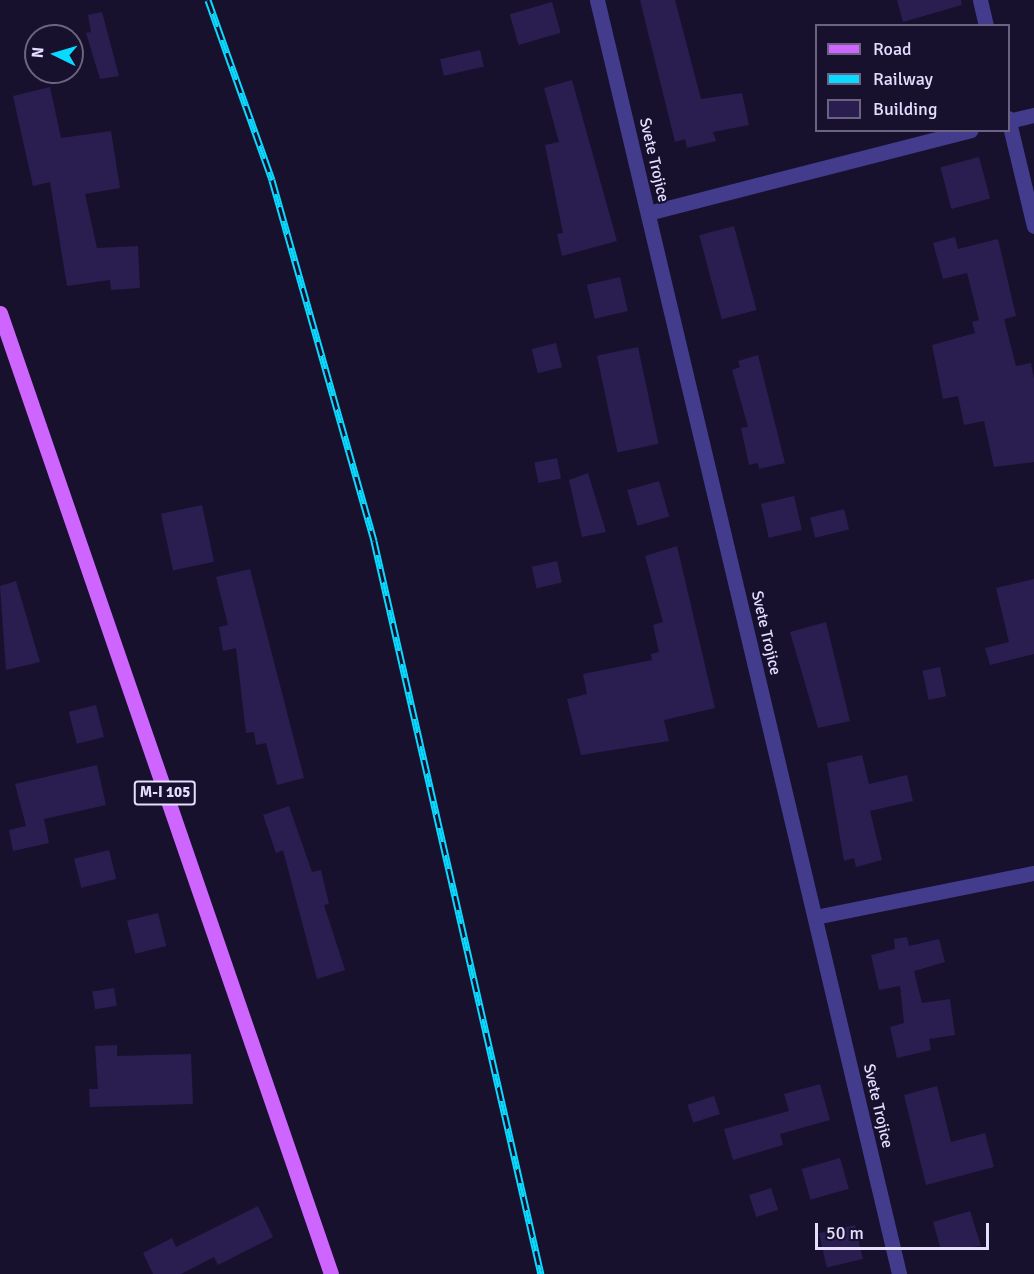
<!DOCTYPE html>
<html>
<head>
<meta charset="utf-8">
<style>
  body { margin:0 }
  #map { position:relative; width:1034px; height:1274px; overflow:hidden; background:#18112e; font-family:Signika,sans-serif }
  div>[style] { position:absolute }
  .building>* { inset:0; background:#2a1d4f; transform-origin:0 0 }
  .minor>* { height:15px; margin:-7.5px; padding:0 7.5px; transform-origin:7.5px; border-radius:7.5px; background:#433c8d }
  .primary>* { height:15px; margin:-7.5px; padding:0 7.5px; transform-origin:7.5px; border-radius:7.5px; background:#ce65ff }
  .rail>* { height:7px; margin-top:-3.5px; transform-origin:0; background:repeating-linear-gradient(90deg,#18112e 0 14px,#0adaff 0 28px); box-sizing:border-box; border-block:2px solid #0adaff }
  span { translate:-50% -50%; white-space:nowrap; text-align:center; line-height:1.15; -webkit-text-stroke:4.5px #18112e; paint-order:stroke }
  .shield-label span { padding:2px 4px; background:#18112e; border:2px solid; border-radius:4px; -webkit-text-stroke-width:0 }
  .shield-label { font-size:15px; color:#e4deff; font-weight:700 }
  .street-label { font-size:16px; color:#e4deff }
  .legend { position:absolute; left:815px; top:24px; width:195px; height:108px; box-sizing:border-box; background:#18112e; border:2px solid #6a6382; margin:0; padding:8px 10px; list-style:none; font-size:18px; color:#e4deff }
  .legend li { display:flex; align-items:center; gap:12px; height:30px }
  .legend b { width:30px; border:2px solid #6a6382 }
  .north { position:absolute; left:24px; top:24px; width:60px; height:60px; box-sizing:border-box; background:#18112e; border:2px solid #6a6382; border-radius:50%; rotate:275deg; font-size:16px; font-weight:700; line-height:24px; text-align:center; color:#e4deff }
  .north::after { content:''; display:block; margin:auto; width:21px; height:27px; background:#0adaff; clip-path:polygon(50% 0,100% 100%,50% 72%,0 100%) }
  .scale { position:absolute; left:815px; top:1223px; width:174px; height:27px; box-sizing:border-box; border:3px solid #e4deff; border-top:0; padding-left:8px; font-size:18px; line-height:21px; white-space:nowrap; color:#e4deff; -webkit-text-stroke:4px #18112e; paint-order:stroke }
</style>
</head>
<body>
<div id="map">
  <div class="building">
    <i style="clip-path:polygon(640px 0,675px 0,701px 99px,742px 93px,749px 125px,713px 132px,716px 141px,687px 148px,685px 139px,675px 142px)"></i>
    <i style="clip-path:polygon(897px 0,961px 0,962px 5px,903px 22px)"></i>
    <i style="left:552px;top:2px;width:32px;height:44px;rotate:74deg"></i>
    <i style="clip-path:polygon(102px 12px,119px 76px,100px 79px,86px 33px,91px 32px,88px 15px)"></i>
    <i style="left:480px;top:50px;width:17px;height:41px;rotate:77deg"></i>
    <i style="clip-path:polygon(572px 80px,617px 241px,562px 256px,557px 234px,563px 233px,545px 145px,559px 142px,544px 88px)"></i>
    <i style="clip-path:polygon(50px 87px,61px 138px,111px 131px,120px 188px,85px 194px,97px 248px,138px 246px,140px 288px,111px 290px,110px 280px,67px 286px,50px 182px,33px 186px,13px 96px)"></i>
    <i style="left:979px;top:157px;width:43px;height:40px;rotate:75deg"></i>
    <i style="left:734px;top:226px;width:87px;height:36px;rotate:75deg"></i>
    <i style="clip-path:polygon(955px 237px,958px 249px,998px 239px,1016px 316px,1004px 319px,1016px 366px,1031px 363px,1034px 379px,1034px 462px,994px 467px,984px 421px,964px 425px,958px 396px,943px 399px,932px 345px,975px 333px,972px 322px,979px 320px,967px 273px,943px 279px,933px 243px)"></i>
    <i style="left:620px;top:277px;width:35px;height:34px;rotate:77deg"></i>
    <i style="left:556px;top:343px;width:25px;height:25px;rotate:76deg"></i>
    <i style="left:638px;top:347px;width:99px;height:42px;rotate:78deg"></i>
    <i style="clip-path:polygon(758px 355px,785px 463px,759px 469px,758px 463px,749px 465px,741px 428px,748px 427px,732px 370px,740px 367px,738px 361px)"></i>
    <i style="left:557px;top:458px;width:21px;height:23px;rotate:79deg"></i>
    <i style="clip-path:polygon(588px 473px,606px 532px,582px 537px,569px 480px)"></i>
    <i style="left:659px;top:481px;width:37px;height:33px;rotate:74deg"></i>
    <i style="left:794px;top:496px;width:35px;height:34px;rotate:77deg"></i>
    <i style="left:202px;top:505px;width:58px;height:42px;rotate:78deg"></i>
    <i style="left:844px;top:509px;width:21px;height:35px;rotate:76deg"></i>
    <i style="clip-path:polygon(677px 546px,715px 708px,664px 720px,669px 741px,581px 755px,567px 699px,587px 694px,583px 674px,652px 660px,651px 654px,659px 652px,653px 625px,663px 622px,645px 556px)"></i>
    <i style="left:557px;top:561px;width:22px;height:26px;rotate:77deg"></i>
    <i style="clip-path:polygon(250px 569px,304px 778px,277px 785px,266px 743px,256px 745px,254px 732px,246px 733px,236px 648px,223px 651px,219px 627px,228px 625px,216px 577px)"></i>
    <i style="clip-path:polygon(1034px 579px,1034px 654px,990px 665px,985px 648px,1009px 642px,996px 588px)"></i>
    <i style="clip-path:polygon(16px 581px,40px 662px,6px 670px,0 586px)"></i>
    <i style="clip-path:polygon(826px 622px,850px 721px,818px 728px,790px 632px)"></i>
    <i style="left:940px;top:667px;width:30px;height:18px;rotate:78deg"></i>
    <i style="left:96px;top:705px;width:33px;height:28px;rotate:76deg"></i>
    <i style="clip-path:polygon(862px 755px,869px 784px,907px 775px,913px 801px,870px 811px,882px 860px,856px 867px,854px 858px,844px 861px,827px 763px)"></i>
    <i style="clip-path:polygon(97px 765px,106px 805px,44px 819px,49px 843px,13px 851px,9px 830px,26px 826px,15px 784px)"></i>
    <i style="clip-path:polygon(289px 806px,312px 872px,321px 870px,329px 904px,324px 905px,345px 970px,317px 979px,283px 850px,276px 853px,263px 815px)"></i>
    <i style="left:109px;top:850px;width:30px;height:36px;rotate:76deg"></i>
    <i style="left:158px;top:913px;width:34px;height:32px;rotate:76deg"></i>
    <i style="clip-path:polygon(907px 937px,909px 946px,939px 939px,945px 962px,914px 971px,922px 1003px,950px 999px,955px 1035px,929px 1039px,931px 1050px,897px 1058px,890px 1027px,904px 1023px,900px 986px,879px 990px,871px 955px,895px 949px,894px 939px)"></i>
    <i style="left:114px;top:988px;width:18px;height:22px;rotate:81deg"></i>
    <i style="clip-path:polygon(117px 1045px,117px 1056px,191px 1054px,193px 1104px,90px 1107px,89px 1089px,98px 1089px,95px 1046px)"></i>
    <i style="clip-path:polygon(820px 1084px,830px 1120px,780px 1134px,783px 1145px,733px 1160px,724px 1129px,789px 1111px,784px 1094px)"></i>
    <i style="clip-path:polygon(937px 1086px,951px 1142px,985px 1133px,994px 1167px,926px 1185px,904px 1095px)"></i>
    <i style="left:714px;top:1096px;width:19px;height:28px;rotate:72deg"></i>
    <i style="left:840px;top:1158px;width:32px;height:40px;rotate:74deg"></i>
    <i style="left:771px;top:1188px;width:23px;height:23px;rotate:72deg"></i>
    <i style="clip-path:polygon(258px 1206px,273px 1237px,218px 1265px,214px 1257px,181px 1274px,153px 1274px,143px 1253px,172px 1238px,176px 1247px)"></i>
    <i style="clip-path:polygon(970px 1211px,981px 1246px,941px 1250px,933px 1222px)"></i>
    <i style="left:855px;top:1225px;width:35px;height:37px;rotate:77deg"></i>
  </div>
  <div class="minor">
    <i style="left:597px;top:0;width:1309px;rotate:76.66deg"></i>
    <i style="left:980px;top:0;width:27px;rotate:77deg"></i>
    <i style="left:1008px;top:118px;width:111px;rotate:76.5deg"></i>
    <i style="left:1008px;top:121px;width:27px;rotate:-13deg"></i>
    <i style="left:648px;top:213px;width:333px;rotate:-14.4deg"></i>
    <i style="left:815px;top:917px;width:223px;rotate:-11.4deg"></i>
  </div>
  <div class="primary">
    <i style="left:0;top:313px;width:1016px;rotate:70.99deg"></i>
  </div>
  <div class="rail">
    <i style="left:208px;top:0;width:191px;rotate:70.4deg"></i>
    <i style="left:272px;top:180px;width:375px;rotate:74.2deg"></i>
    <i style="left:374px;top:541px;width:752px;rotate:77.17deg"></i>
  </div>
  <div class="shield-label">
    <span style="left:165px;top:793px">M-I 105</span>
  </div>
  <div class="street-label">
    <span style="left:654px;top:160px;rotate:77deg">Svete Trojice</span>
    <span style="left:766px;top:633px;rotate:77deg">Svete Trojice</span>
    <span style="left:878px;top:1106px;rotate:77deg">Svete Trojice</span>
  </div>
  <ul class="legend">
  <li><b style="height:8px;background:#ce65ff"></b>Road</li>
  <li><b style="height:8px;background:#0adaff"></b>Railway</li>
  <li><b style="height:16px;background:#2a1d4f"></b>Building</li>
  </ul>
  <div class="north">N</div>
  <div class="scale">50 m</div>
</div>
</body>
</html>
